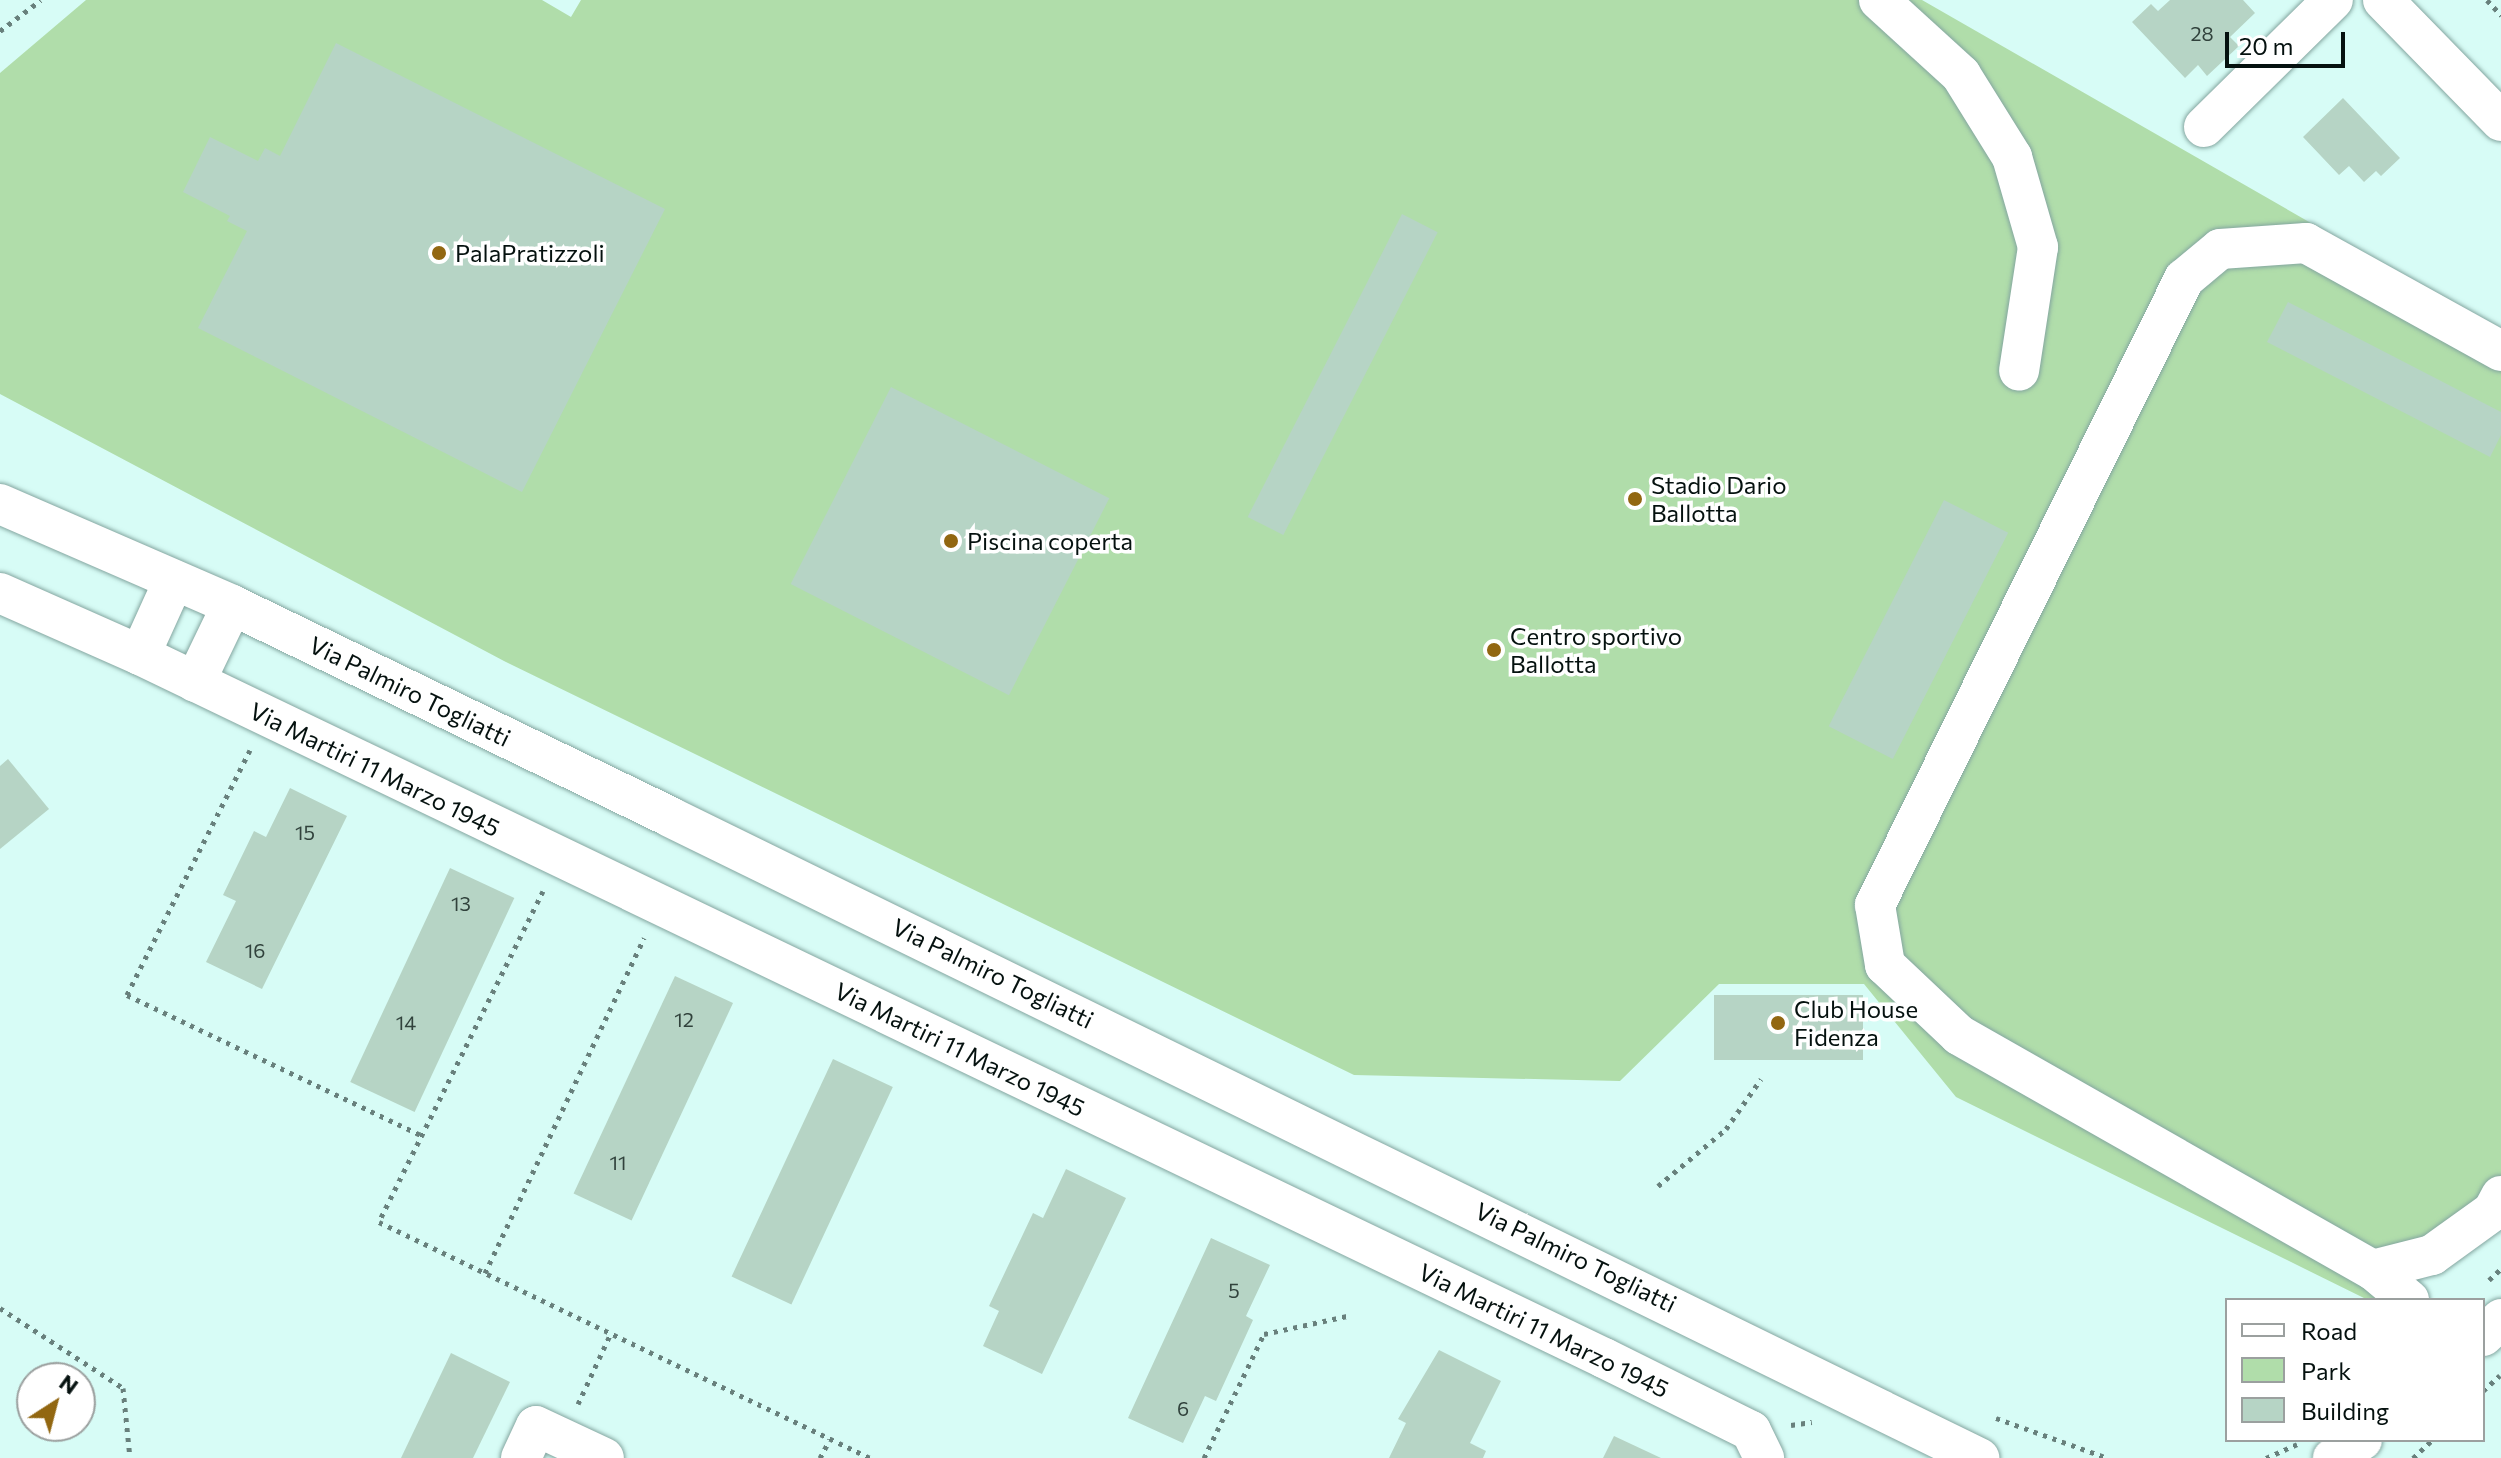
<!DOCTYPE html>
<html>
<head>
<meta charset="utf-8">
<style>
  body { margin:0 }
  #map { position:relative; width:2501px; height:1458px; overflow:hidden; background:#d7fcf6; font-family:Commissioner,sans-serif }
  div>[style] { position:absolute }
  .green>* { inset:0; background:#b0ddaa }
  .building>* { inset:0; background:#b6d4c5; transform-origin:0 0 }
  .path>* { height:5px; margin-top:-2.5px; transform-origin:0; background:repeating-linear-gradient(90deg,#68807c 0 4px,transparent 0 10px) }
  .roads { filter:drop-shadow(0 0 2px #84a6a0) drop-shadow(0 0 2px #84a6a0) }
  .minor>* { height:40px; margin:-20px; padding:0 20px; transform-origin:20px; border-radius:20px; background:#fff }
  .dots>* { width:22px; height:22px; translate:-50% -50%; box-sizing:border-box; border:4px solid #fff; border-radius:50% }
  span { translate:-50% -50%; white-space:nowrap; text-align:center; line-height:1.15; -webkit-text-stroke:7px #fff; paint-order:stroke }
  .number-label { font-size:20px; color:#31423c }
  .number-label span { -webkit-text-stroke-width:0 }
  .poi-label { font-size:24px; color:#05110f }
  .left { translate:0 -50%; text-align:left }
  .street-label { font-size:24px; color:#05110f }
  .legend { position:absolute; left:2225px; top:1298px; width:260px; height:144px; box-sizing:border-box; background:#fff; border:2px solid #9ba09f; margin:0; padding:10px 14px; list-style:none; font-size:24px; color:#05110f }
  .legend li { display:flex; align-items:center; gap:16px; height:40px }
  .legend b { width:40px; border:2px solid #9ba09f }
  .north { position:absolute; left:16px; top:1362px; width:80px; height:80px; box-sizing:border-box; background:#fff; border:2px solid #9ba09f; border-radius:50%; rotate:36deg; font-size:22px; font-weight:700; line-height:32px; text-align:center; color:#05110f }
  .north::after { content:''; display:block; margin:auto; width:28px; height:36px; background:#926711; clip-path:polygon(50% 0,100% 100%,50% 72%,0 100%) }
  .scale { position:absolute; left:2225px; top:32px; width:120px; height:36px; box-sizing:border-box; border:4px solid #05110f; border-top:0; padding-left:10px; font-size:24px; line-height:28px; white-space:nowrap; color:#05110f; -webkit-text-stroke:6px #fff; paint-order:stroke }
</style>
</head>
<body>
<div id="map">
  <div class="green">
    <i style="clip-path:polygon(86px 0,542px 0,571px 17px,581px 0,1922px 0,2501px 332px,2501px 1177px,2374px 1300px,2368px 1300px,1956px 1097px,1864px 984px,1719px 984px,1620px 1081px,1354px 1075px,504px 661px,0 394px,0 73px)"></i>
  </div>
  <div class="building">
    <i style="clip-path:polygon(2170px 0,2243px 0,2255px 13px,2230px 37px,2239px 46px,2207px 76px,2198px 65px,2185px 78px,2132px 22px,2151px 4px,2158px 11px)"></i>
    <i style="clip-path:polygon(336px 43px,665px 209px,522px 492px,198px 328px,247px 231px,227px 221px,230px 216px,183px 192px,210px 137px,258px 161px,265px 148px,280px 156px)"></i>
    <i style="clip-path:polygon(2343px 98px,2400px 158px,2381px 176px,2376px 171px,2364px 182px,2349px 166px,2339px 175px,2303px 137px)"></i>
    <i style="left:1402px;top:214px;width:40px;height:340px;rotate:27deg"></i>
    <i style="clip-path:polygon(2288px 302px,2501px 412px,2501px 435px,2490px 457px,2267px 342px)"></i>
    <i style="left:891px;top:387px;width:245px;height:221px;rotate:27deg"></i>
    <i style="left:1944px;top:500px;width:72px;height:254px;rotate:27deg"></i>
    <i style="clip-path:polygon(8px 759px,49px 809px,0 849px,0 766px)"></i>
    <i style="clip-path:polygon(290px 788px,347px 816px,262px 989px,206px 962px,236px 901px,223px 895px,254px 831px,266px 837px)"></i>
    <i style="left:450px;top:868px;width:71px;height:236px;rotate:25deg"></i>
    <i style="left:675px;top:976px;width:64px;height:240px;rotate:25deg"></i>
    <i style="left:1863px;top:995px;width:65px;height:149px;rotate:90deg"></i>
    <i style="left:833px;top:1059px;width:66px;height:240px;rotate:25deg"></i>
    <i style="clip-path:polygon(1066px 1169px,1126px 1198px,1042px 1374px,983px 1346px,999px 1311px,989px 1306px,1033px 1213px,1043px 1218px)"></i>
    <i style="clip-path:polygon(1211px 1238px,1270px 1265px,1246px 1316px,1253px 1320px,1216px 1401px,1205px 1396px,1183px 1443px,1128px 1418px)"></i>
    <i style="clip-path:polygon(1439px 1350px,1501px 1381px,1470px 1443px,1486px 1451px,1483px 1458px,1389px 1458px,1406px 1423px,1398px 1419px)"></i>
    <i style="clip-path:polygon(451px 1353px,510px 1382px,473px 1458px,401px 1458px)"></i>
    <i style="clip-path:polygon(1614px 1436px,1661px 1458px,1603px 1458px)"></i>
  </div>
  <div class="path">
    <i style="left:2487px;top:0;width:21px;rotate:47deg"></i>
    <i style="left:0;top:31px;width:51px;rotate:-37.1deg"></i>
    <i style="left:250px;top:750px;width:274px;rotate:116.7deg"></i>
    <i style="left:127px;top:995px;width:326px;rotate:25.5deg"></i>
    <i style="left:543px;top:891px;width:369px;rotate:116.4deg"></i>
    <i style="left:379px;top:1222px;width:545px;rotate:25.67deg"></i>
    <i style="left:1658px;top:1186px;width:89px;rotate:-40deg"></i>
    <i style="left:1726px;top:1129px;width:61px;rotate:-55deg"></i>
    <i style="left:485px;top:1273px;width:371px;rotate:-64.6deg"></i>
    <i style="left:2489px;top:1280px;width:16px;rotate:-43deg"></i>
    <i style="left:0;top:1308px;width:147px;rotate:33deg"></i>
    <i style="left:123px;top:1388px;width:70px;rotate:84.3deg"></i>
    <i style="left:2483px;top:1391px;width:23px;rotate:-43deg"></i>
    <i style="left:578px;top:1404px;width:78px;rotate:-65.1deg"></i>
    <i style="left:1996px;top:1418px;width:119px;rotate:19.7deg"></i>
    <i style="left:1791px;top:1425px;width:21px;rotate:-8deg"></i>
    <i style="left:820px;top:1458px;width:21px;rotate:-62deg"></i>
    <i style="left:1204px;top:1458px;width:138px;rotate:-64.2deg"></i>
    <i style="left:1264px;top:1334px;width:85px;rotate:-12.2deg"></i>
    <i style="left:2266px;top:1458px;width:34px;rotate:-24deg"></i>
    <i style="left:2413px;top:1458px;width:26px;rotate:-43deg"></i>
  </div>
  <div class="roads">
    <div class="minor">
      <i style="left:1879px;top:0;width:111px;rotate:42.4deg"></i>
      <i style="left:1961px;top:75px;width:97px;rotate:58.1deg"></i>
      <i style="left:2012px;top:157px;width:94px;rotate:73.9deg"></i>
      <i style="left:2038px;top:247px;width:125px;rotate:98.7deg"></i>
      <i style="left:2383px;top:0;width:169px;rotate:45.7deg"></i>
      <i style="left:2204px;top:127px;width:181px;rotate:-44.6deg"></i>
      <i style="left:2501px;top:351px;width:223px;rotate:-151deg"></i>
      <i style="left:2306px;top:243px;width:86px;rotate:176deg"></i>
      <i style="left:2220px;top:249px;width:47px;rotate:140.2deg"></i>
      <i style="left:2184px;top:279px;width:698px;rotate:116.27deg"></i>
      <i style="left:1875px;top:905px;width:61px;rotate:80.5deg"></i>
      <i style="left:1885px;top:965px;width:102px;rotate:43.4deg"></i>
      <i style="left:1959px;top:1035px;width:476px;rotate:29.6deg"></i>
      <i style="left:2373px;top:1270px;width:61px;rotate:-14.3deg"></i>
      <i style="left:2432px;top:1255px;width:75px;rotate:-35.8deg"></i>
      <i style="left:2493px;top:1211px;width:17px;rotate:-62deg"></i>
      <i style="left:0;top:504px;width:253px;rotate:23.5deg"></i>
      <i style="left:232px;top:605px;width:487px;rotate:25.8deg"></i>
      <i style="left:670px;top:817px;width:1458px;rotate:26.09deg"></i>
      <i style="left:0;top:593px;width:153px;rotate:23.9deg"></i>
      <i style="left:140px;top:655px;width:1624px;rotate:25.65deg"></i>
      <i style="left:1604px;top:1358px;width:164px;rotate:26.4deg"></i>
      <i style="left:1751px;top:1431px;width:30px;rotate:64deg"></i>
      <i style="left:140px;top:655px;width:82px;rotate:-65.6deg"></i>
      <i style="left:195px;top:682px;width:85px;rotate:-64.3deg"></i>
      <i style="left:2373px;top:1270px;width:47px;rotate:39.8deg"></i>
      <i style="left:2483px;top:1336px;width:25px;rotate:-43deg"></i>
      <i style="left:521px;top:1458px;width:35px;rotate:-65deg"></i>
      <i style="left:536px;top:1426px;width:75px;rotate:25.2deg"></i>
      <i style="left:2333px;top:1458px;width:34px;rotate:-32deg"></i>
    </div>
  </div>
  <div class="dots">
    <i style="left:439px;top:253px;background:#926711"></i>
    <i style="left:1635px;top:499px;background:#926711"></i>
    <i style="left:951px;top:541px;background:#926711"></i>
    <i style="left:1494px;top:650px;background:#926711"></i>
    <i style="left:1778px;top:1023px;background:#926711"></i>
  </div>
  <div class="number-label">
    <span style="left:2202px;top:33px">28</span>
    <span style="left:305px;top:832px">15</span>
    <span style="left:461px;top:903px">13</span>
    <span style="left:255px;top:950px">16</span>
    <span style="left:684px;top:1019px">12</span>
    <span style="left:406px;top:1022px">14</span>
    <span style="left:618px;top:1162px">11</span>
    <span style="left:1234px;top:1290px">5</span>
    <span style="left:1183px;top:1408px">6</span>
  </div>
  <div class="poi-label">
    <span class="left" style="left:455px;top:253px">PalaPratizzoli</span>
    <span class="left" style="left:1651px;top:499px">Stadio Dario<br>Ballotta</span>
    <span class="left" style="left:967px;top:541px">Piscina coperta</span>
    <span class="left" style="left:1510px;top:650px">Centro sportivo<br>Ballotta</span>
    <span class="left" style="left:1794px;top:1023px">Club House<br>Fidenza</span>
  </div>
  <div class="street-label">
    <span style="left:410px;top:691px;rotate:26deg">Via Palmiro Togliatti</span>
    <span style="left:375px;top:769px;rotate:26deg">Via Martiri 11 Marzo 1945</span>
    <span style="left:993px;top:973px;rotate:26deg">Via Palmiro Togliatti</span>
    <span style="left:960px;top:1049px;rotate:26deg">Via Martiri 11 Marzo 1945</span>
    <span style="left:1576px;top:1257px;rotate:26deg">Via Palmiro Togliatti</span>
    <span style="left:1544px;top:1330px;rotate:26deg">Via Martiri 11 Marzo 1945</span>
  </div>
  <ul class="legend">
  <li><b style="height:10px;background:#fff"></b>Road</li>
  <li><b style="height:22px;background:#b0ddaa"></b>Park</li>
  <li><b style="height:22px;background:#b6d4c5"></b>Building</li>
  </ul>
  <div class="north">N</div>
  <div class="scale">20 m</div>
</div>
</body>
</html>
